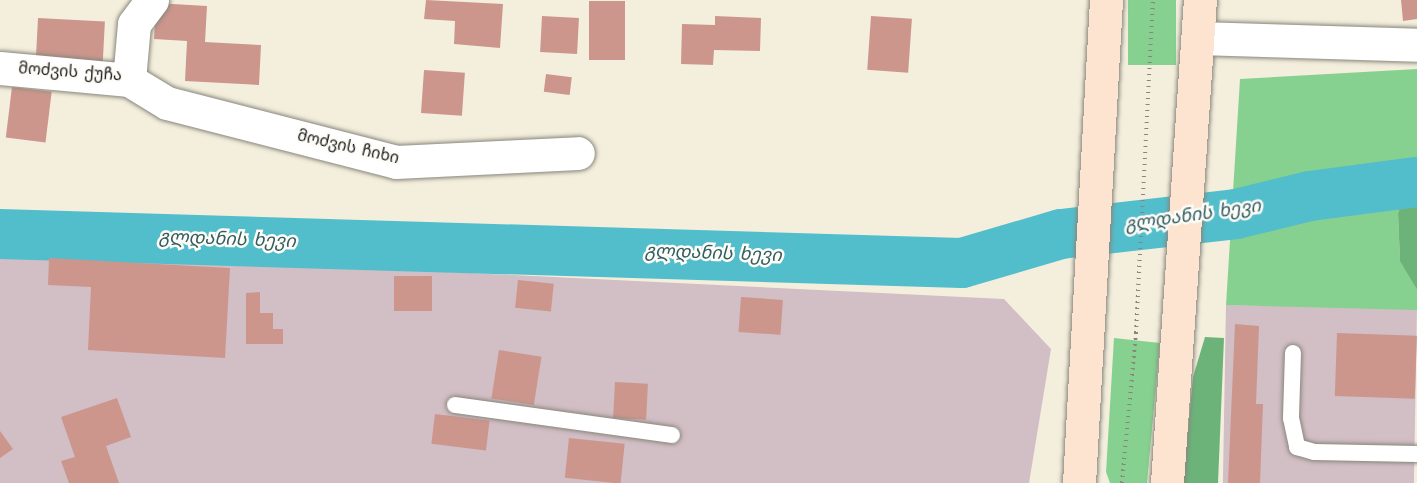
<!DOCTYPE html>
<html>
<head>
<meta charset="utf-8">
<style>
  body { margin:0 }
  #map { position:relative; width:1417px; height:483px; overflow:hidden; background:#f4efdd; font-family:Kalam,"Noto Sans Georgian",sans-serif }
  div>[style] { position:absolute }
  .industrial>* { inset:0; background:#d2bec5; transform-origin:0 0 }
  .green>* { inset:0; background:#86d18f; transform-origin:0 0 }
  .forest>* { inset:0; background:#6cb37a }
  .river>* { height:50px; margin:-25px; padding:0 25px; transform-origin:25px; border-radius:25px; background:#52becc }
  .building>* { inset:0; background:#cc968d; transform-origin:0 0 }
  .path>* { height:4px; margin-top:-2px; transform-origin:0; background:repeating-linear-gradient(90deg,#88867c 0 1.5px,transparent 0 6px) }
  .roads { filter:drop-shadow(0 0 2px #88867c) drop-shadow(0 0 2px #88867c) }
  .lane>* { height:16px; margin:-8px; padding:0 8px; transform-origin:8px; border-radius:8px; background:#fff }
  .street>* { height:33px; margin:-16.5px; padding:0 16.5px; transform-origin:16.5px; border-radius:16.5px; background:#fff }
  .secondary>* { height:33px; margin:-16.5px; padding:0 16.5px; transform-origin:16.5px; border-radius:16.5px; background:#fde4d1 }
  span { translate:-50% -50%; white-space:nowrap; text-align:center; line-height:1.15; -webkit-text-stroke:5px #fdfcf7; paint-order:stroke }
  .street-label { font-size:16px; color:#1c1c1c }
  .water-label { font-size:18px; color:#325d62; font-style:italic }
</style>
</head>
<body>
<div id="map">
  <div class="industrial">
    <i style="clip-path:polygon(0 250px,1004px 299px,1051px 349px,1029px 483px,0 483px)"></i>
    <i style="left:1226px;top:305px;width:191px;height:178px;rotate:1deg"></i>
  </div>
  <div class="green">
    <i style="left:1128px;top:0;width:48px;height:65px"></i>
    <i style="clip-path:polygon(1417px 69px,1417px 163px,1398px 213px,1400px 260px,1417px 290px,1417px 310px,1226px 305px,1240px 79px)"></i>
    <i style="clip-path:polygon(1114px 338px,1160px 343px,1147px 483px,1110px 483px,1106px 472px)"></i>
  </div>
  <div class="forest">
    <i style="clip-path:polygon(1417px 163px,1417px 290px,1400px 261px,1398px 213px)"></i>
    <i style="clip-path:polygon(1205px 337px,1224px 338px,1218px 483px,1183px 483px,1193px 377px)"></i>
  </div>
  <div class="river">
    <i style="left:0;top:234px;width:962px;rotate:1.73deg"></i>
    <i style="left:962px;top:263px;width:103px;rotate:-16.3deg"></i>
    <i style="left:1061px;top:234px;width:176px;rotate:-6.5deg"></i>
    <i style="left:1236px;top:214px;width:76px;rotate:-13.7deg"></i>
    <i style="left:1310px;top:196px;width:108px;rotate:-7.5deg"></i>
  </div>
  <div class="building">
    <i style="clip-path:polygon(426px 0,503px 4px,500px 48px,454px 44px,455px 21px,424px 19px)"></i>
    <i style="clip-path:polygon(1401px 0,1417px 0,1417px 19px,1403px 21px)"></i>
    <i style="left:589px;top:1px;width:36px;height:59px"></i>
    <i style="clip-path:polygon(156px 3px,207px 6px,205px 42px,261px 45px,259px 85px,185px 81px,187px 41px,154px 39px)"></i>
    <i style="left:542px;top:16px;width:37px;height:36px;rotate:3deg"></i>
    <i style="clip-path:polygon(715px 16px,761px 18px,760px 51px,714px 50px,713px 65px,681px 64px,682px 24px,715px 25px)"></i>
    <i style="left:871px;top:16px;width:41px;height:54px;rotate:4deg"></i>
    <i style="left:38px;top:18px;width:67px;height:49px;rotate:3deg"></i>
    <i style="left:424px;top:70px;width:41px;height:43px;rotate:4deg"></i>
    <i style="left:546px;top:74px;width:26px;height:18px;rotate:7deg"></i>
    <i style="left:12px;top:87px;width:40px;height:51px;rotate:7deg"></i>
    <i style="clip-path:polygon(49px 258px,230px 268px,225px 358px,88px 350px,91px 287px,48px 285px)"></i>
    <i style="left:394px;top:276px;width:38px;height:35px"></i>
    <i style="left:518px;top:280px;width:36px;height:28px;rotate:6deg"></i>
    <i style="clip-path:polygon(260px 292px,260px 313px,273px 313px,273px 329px,283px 329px,283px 344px,246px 344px,246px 293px)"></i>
    <i style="left:741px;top:297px;width:42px;height:35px;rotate:4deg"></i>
    <i style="clip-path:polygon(1235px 324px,1259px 326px,1256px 404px,1263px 404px,1260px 483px,1228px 483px)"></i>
    <i style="left:1337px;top:333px;width:80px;height:63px;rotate:2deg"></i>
    <i style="left:499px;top:350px;width:43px;height:49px;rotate:9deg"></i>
    <i style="left:615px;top:382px;width:33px;height:36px;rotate:3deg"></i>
    <i style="clip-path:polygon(117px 398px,131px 437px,106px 446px,119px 483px,69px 483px,61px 461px,75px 457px,61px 417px)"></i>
    <i style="left:435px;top:414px;width:55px;height:30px;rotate:7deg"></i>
    <i style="clip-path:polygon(0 431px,13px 449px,0 458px)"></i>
    <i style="left:569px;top:438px;width:56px;height:40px;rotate:6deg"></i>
  </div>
  <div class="path">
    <i style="left:1122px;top:483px;width:151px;rotate:-84.7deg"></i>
    <i style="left:1136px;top:333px;width:333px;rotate:-87.1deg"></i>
  </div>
  <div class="roads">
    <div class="lane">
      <i style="left:1293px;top:353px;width:65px;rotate:91.8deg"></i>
      <i style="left:1291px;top:418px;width:30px;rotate:78deg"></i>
      <i style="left:1297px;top:447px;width:18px;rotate:16deg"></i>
      <i style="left:1314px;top:452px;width:103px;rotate:1.1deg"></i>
      <i style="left:455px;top:405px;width:219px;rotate:7.9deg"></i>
    </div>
    <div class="street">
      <i style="left:1199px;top:38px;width:218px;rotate:1.8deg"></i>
      <i style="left:0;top:68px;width:130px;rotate:5.3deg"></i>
      <i style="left:129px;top:80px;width:44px;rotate:31.2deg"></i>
      <i style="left:167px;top:103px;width:236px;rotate:14.4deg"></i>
      <i style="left:396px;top:162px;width:182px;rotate:-2.8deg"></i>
      <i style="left:129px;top:80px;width:56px;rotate:-84.9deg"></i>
      <i style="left:134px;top:24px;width:30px;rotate:-53deg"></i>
    </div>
    <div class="secondary">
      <i style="left:1079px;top:483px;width:484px;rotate:-86.8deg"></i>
      <i style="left:1167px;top:483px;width:484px;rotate:-86.1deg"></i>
    </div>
  </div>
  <div class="street-label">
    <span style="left:70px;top:73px;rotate:4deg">მოძვის ქუჩა</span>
    <span style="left:348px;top:148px;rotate:13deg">მოძვის ჩიხი</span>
  </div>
  <div class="water-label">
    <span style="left:1193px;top:217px;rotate:-8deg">გლდანის ხევი</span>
    <span style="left:227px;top:241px;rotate:2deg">გლდანის ხევი</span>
    <span style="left:713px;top:255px;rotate:2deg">გლდანის ხევი</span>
  </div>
</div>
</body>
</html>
